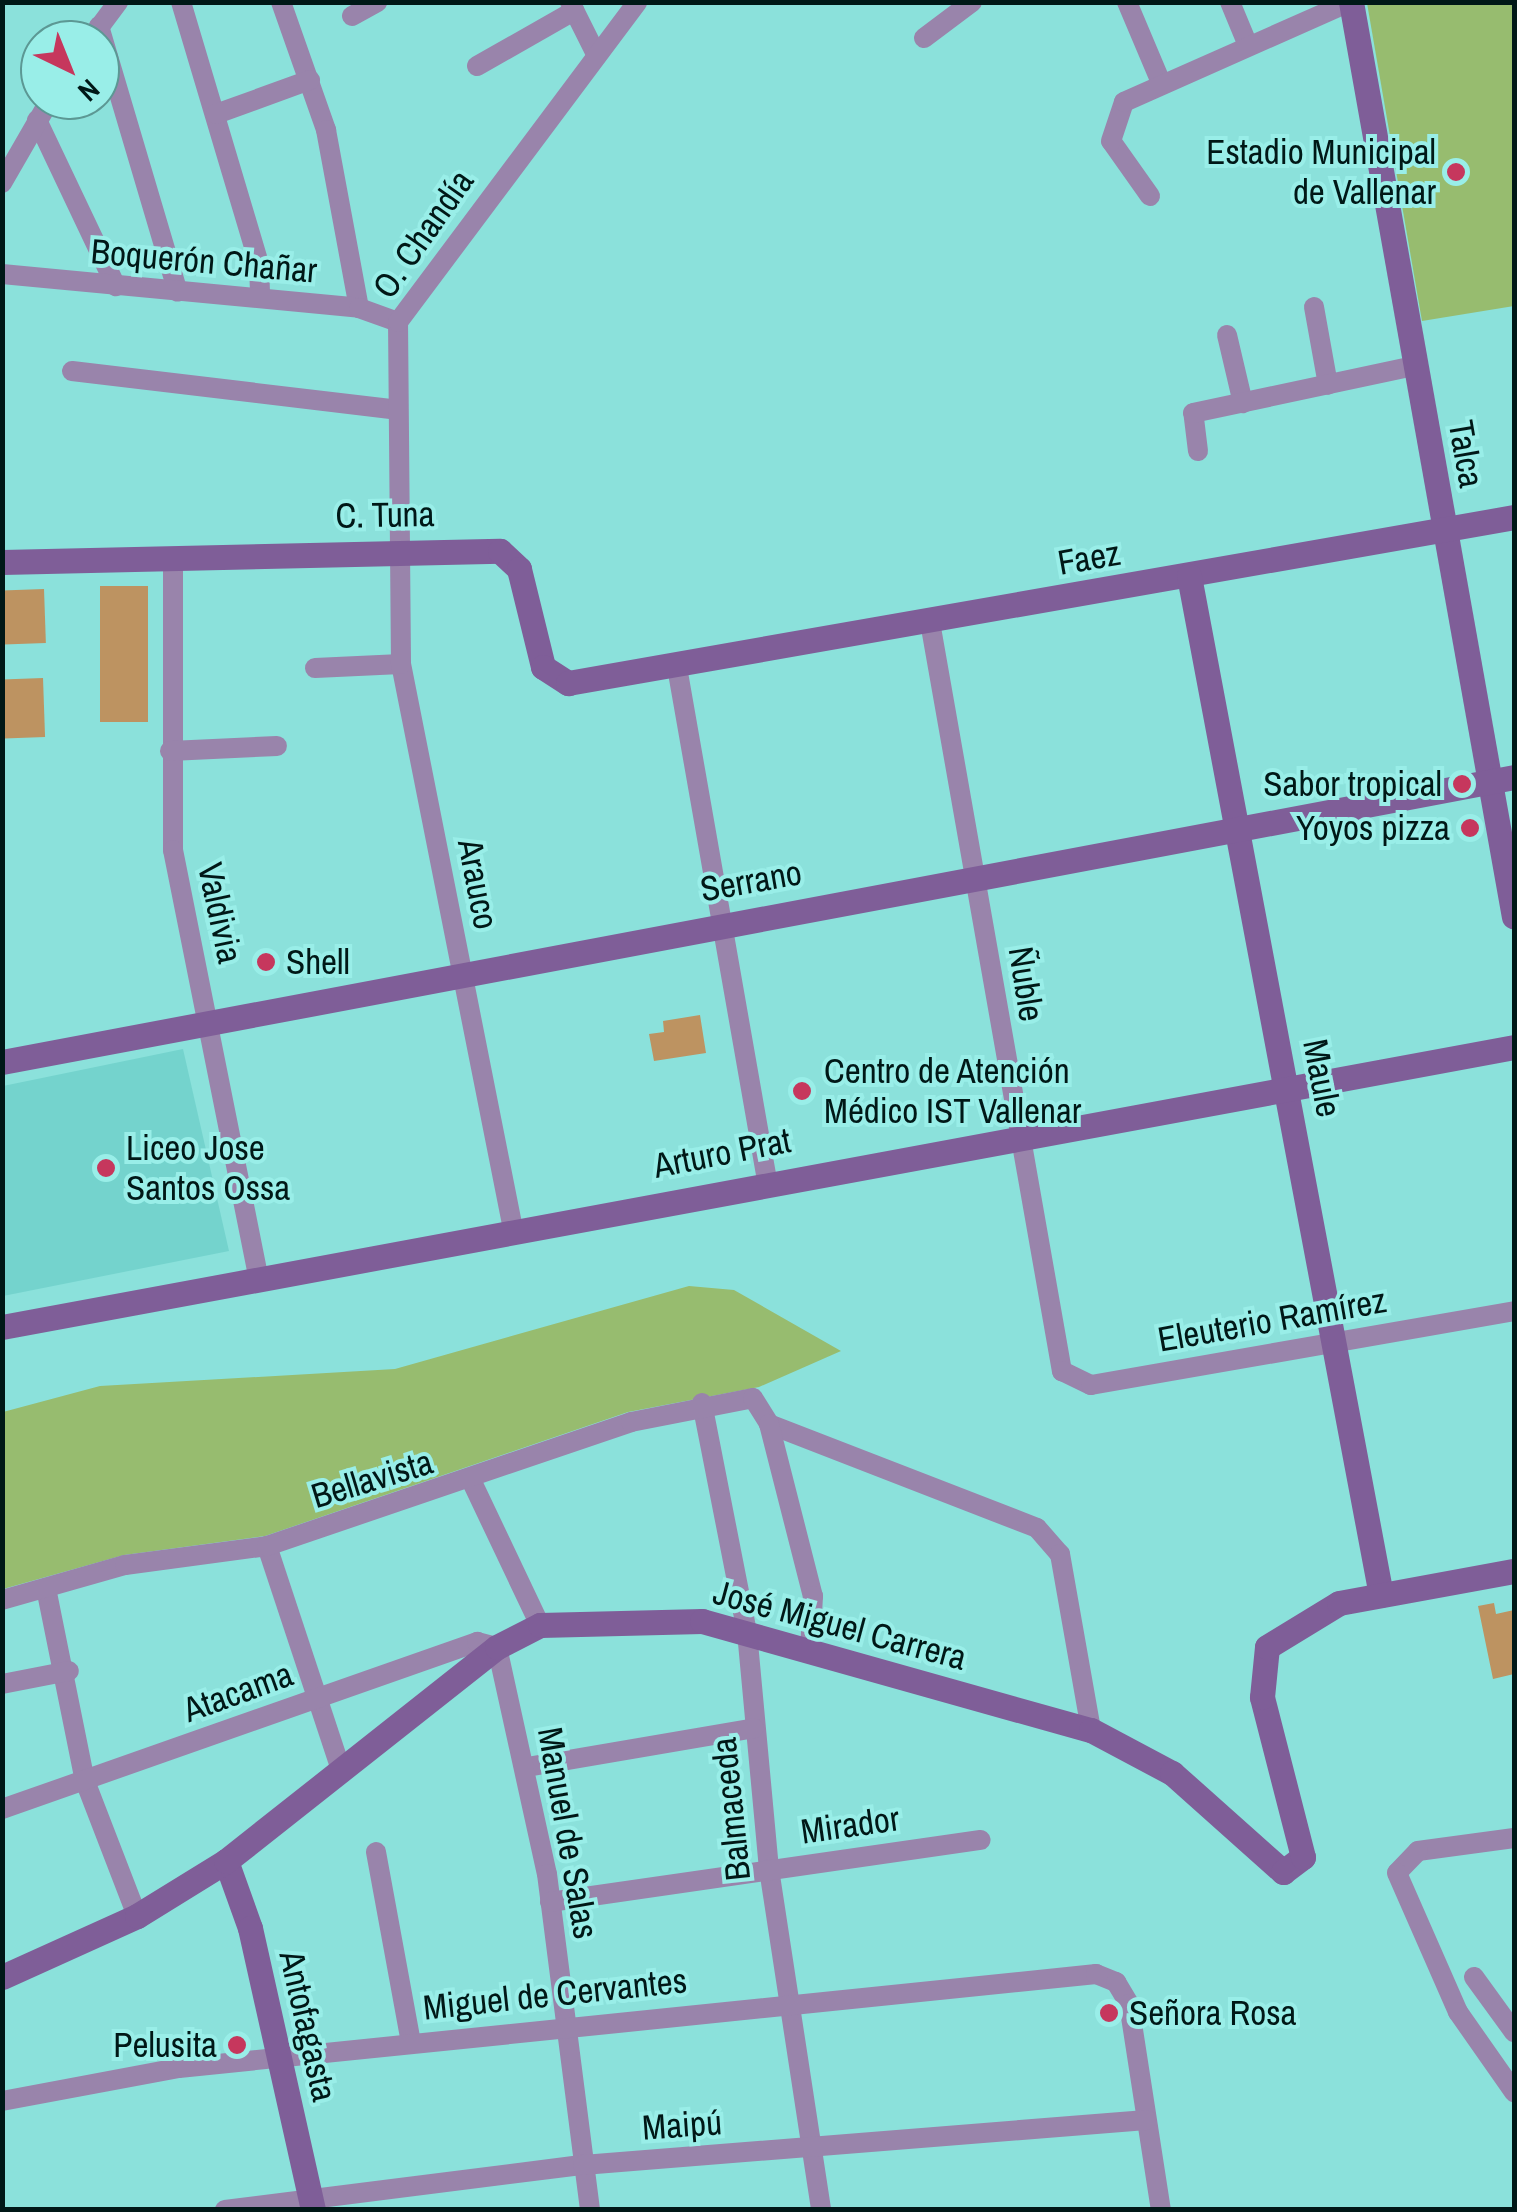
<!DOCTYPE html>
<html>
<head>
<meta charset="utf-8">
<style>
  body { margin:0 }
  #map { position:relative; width:1517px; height:2212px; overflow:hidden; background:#8be1db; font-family:"Archivo Narrow",sans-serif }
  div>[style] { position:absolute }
  .built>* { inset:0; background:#74d3cd }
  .green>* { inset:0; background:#97bc6f }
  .building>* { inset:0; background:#bd9361; transform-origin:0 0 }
  .street>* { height:20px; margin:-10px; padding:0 10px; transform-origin:10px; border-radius:10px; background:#9984ab }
  .secondary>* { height:25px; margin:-12.5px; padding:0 12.5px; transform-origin:12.5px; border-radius:12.5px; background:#7f5e98 }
  .dots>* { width:28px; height:28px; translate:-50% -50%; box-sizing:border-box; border:5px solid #99eee8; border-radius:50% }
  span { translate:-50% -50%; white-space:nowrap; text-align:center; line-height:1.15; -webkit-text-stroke:8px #99eee8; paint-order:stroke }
  .poi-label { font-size:35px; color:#001817 }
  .right { translate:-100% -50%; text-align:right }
  .left { translate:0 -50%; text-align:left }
  .street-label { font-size:35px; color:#001817 }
  .frame { position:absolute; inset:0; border:5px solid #001817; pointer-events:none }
  .north { position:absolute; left:20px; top:20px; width:100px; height:100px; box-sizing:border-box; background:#99eee8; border:2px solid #5c9894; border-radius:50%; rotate:137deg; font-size:28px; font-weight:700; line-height:40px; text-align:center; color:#001817 }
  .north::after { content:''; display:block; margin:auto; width:35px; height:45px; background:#c6375d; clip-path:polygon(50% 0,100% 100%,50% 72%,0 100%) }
</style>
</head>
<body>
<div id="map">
  <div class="built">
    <i style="clip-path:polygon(183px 1049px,229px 1251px,3px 1296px,3px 1086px)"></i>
  </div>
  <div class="green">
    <i style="clip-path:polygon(1367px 3px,1514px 3px,1514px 306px,1422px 321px)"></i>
    <i style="clip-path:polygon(689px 1286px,734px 1290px,841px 1351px,759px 1387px,628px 1412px,265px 1536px,124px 1555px,3px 1589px,3px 1412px,100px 1386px,395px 1369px)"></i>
  </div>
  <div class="building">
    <i style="left:100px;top:586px;width:48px;height:136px"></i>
    <i style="left:44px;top:589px;width:54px;height:42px;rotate:88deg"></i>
    <i style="left:43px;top:678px;width:59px;height:41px;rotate:88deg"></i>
    <i style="clip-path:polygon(700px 1015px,706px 1053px,654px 1061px,649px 1034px,664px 1032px,663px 1021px)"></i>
    <i style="clip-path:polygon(1494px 1603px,1496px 1614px,1514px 1610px,1514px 1674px,1493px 1679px,1478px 1606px)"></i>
  </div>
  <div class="street">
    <i style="left:181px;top:2px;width:273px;rotate:73.4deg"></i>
    <i style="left:259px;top:264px;width:34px;rotate:88deg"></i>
    <i style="left:281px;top:2px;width:136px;rotate:70.6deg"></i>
    <i style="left:326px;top:130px;width:181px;rotate:79.5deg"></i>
    <i style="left:570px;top:2px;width:60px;rotate:63.4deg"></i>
    <i style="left:1127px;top:2px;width:85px;rotate:67.1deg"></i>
    <i style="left:1230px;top:2px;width:44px;rotate:67.5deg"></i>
    <i style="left:352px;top:16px;width:29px;rotate:-29deg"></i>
    <i style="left:99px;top:26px;width:277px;rotate:73.5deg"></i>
    <i style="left:92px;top:37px;width:44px;rotate:-53.4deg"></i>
    <i style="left:924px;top:38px;width:60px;rotate:-36.9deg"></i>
    <i style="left:477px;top:66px;width:112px;rotate:-29.6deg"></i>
    <i style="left:216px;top:114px;width:100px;rotate:-19.9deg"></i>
    <i style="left:37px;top:120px;width:184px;rotate:64.6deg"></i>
    <i style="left:2px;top:183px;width:96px;rotate:-60deg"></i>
    <i style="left:1150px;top:196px;width:67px;rotate:-125.3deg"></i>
    <i style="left:1111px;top:141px;width:41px;rotate:-71.6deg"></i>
    <i style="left:1124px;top:102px;width:247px;rotate:-23.9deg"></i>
    <i style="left:2px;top:274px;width:359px;rotate:5.4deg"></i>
    <i style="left:359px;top:308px;width:41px;rotate:19.7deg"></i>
    <i style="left:1314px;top:307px;width:79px;rotate:79.8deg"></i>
    <i style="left:1227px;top:335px;width:70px;rotate:76.8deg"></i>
    <i style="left:72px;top:371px;width:323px;rotate:6.8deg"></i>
    <i style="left:1198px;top:451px;width:38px;rotate:-97deg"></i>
    <i style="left:1193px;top:413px;width:227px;rotate:-12deg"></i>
    <i style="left:173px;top:558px;width:292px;rotate:90deg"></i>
    <i style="left:173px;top:850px;width:434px;rotate:78.7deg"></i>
    <i style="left:930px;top:622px;width:761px;rotate:80.01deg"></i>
    <i style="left:1062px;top:1371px;width:32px;rotate:26deg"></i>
    <i style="left:1091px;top:1385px;width:429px;rotate:-9.9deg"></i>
    <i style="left:677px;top:667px;width:521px;rotate:80.05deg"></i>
    <i style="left:315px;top:668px;width:86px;rotate:-2.7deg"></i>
    <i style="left:170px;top:751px;width:107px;rotate:-2.7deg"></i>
    <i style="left:513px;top:1229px;width:576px;rotate:-101.21deg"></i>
    <i style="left:401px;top:664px;width:342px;rotate:-90.5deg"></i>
    <i style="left:398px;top:322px;width:399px;rotate:-53.2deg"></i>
    <i style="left:702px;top:1403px;width:233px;rotate:78.9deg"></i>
    <i style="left:747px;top:1632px;width:238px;rotate:84.7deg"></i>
    <i style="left:769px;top:1869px;width:345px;rotate:81.3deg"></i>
    <i style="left:769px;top:1424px;width:287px;rotate:21.2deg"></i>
    <i style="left:1037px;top:1528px;width:35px;rotate:49deg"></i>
    <i style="left:1060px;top:1554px;width:179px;rotate:80deg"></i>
    <i style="left:472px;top:1482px;width:158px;rotate:64.6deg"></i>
    <i style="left:267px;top:1546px;width:239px;rotate:71.7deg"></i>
    <i style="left:46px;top:1588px;width:197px;rotate:78.6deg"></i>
    <i style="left:85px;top:1781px;width:145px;rotate:68.9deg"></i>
    <i style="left:2px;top:1600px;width:128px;rotate:-15.9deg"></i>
    <i style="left:125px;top:1565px;width:143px;rotate:-7.6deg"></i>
    <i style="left:267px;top:1546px;width:385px;rotate:-18.8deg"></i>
    <i style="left:631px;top:1422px;width:124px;rotate:-11.1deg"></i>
    <i style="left:753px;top:1398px;width:31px;rotate:58deg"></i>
    <i style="left:769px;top:1424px;width:178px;rotate:75.7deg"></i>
    <i style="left:813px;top:1596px;width:53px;rotate:93.2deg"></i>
    <i style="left:2px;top:1684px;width:68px;rotate:-11deg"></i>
    <i style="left:527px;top:1767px;width:230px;rotate:-9.7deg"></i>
    <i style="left:2px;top:1809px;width:504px;rotate:-19.37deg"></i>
    <i style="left:477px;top:1642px;width:21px;rotate:14deg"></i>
    <i style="left:497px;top:1647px;width:232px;rotate:77.6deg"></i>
    <i style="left:547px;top:1874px;width:339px;rotate:82.7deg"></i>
    <i style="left:1514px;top:1838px;width:97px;rotate:172.3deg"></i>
    <i style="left:1418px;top:1851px;width:30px;rotate:134deg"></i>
    <i style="left:1397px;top:1873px;width:152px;rotate:66.3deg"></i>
    <i style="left:1458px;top:2012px;width:98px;rotate:55deg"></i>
    <i style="left:376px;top:1852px;width:193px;rotate:79.6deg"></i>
    <i style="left:550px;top:1902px;width:435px;rotate:-8.2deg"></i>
    <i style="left:1474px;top:1977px;width:68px;rotate:54deg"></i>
    <i style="left:2px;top:2101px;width:180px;rotate:-10.6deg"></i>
    <i style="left:179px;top:2068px;width:922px;rotate:-5.85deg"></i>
    <i style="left:1096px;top:1974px;width:22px;rotate:22deg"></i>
    <i style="left:1116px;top:1982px;width:26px;rotate:59deg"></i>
    <i style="left:1129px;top:2004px;width:208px;rotate:81.2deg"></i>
    <i style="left:225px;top:2210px;width:361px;rotate:-7.2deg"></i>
    <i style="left:583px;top:2165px;width:565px;rotate:-4.57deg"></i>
  </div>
  <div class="secondary">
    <i style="left:1351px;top:2px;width:929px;rotate:79.9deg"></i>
    <i style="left:2px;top:562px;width:498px;rotate:-1.3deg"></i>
    <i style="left:500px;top:551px;width:26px;rotate:43deg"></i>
    <i style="left:519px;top:569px;width:101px;rotate:76.2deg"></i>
    <i style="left:543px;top:667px;width:30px;rotate:33deg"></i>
    <i style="left:568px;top:683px;width:960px;rotate:-9.95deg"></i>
    <i style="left:1189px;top:576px;width:1037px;rotate:79.33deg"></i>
    <i style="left:2px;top:1062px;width:1539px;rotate:-10.67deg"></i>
    <i style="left:2px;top:1327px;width:1538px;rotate:-10.49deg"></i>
    <i style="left:226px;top:1861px;width:71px;rotate:70.3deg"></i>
    <i style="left:250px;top:1928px;width:289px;rotate:77.4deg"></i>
    <i style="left:2px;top:1977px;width:148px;rotate:-24.3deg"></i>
    <i style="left:137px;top:1916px;width:105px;rotate:-31.7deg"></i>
    <i style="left:226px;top:1861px;width:345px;rotate:-38.3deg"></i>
    <i style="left:497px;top:1647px;width:48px;rotate:-27.1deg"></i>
    <i style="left:540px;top:1625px;width:162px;rotate:-1.4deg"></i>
    <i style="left:702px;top:1621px;width:404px;rotate:15.7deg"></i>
    <i style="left:1091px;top:1730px;width:92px;rotate:28deg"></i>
    <i style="left:1172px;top:1773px;width:149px;rotate:41.7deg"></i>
    <i style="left:1283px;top:1872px;width:25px;rotate:-37deg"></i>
    <i style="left:1303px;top:1857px;width:165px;rotate:-104.4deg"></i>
    <i style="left:1262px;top:1697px;width:50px;rotate:-84.3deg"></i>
    <i style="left:1267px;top:1647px;width:84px;rotate:-31.4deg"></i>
    <i style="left:1339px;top:1603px;width:178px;rotate:-10.4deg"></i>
  </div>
  <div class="dots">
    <i style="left:1456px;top:172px;background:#c6375d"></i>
    <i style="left:1462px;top:784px;background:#c6375d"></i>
    <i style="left:1470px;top:828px;background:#c6375d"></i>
    <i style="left:266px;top:962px;background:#c6375d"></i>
    <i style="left:802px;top:1091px;background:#c6375d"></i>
    <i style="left:106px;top:1168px;background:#c6375d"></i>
    <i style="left:1109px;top:2013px;background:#c6375d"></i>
    <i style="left:237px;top:2045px;background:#c6375d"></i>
  </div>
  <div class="poi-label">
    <span class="right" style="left:1436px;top:172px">Estadio Municipal<br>de Vallenar</span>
    <span class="right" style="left:1442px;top:784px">Sabor tropical</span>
    <span class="right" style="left:1450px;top:828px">Yoyos pizza</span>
    <span class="left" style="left:286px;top:962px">Shell</span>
    <span class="left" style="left:824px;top:1091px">Centro de Atención<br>Médico IST Vallenar</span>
    <span class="left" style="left:126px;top:1168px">Liceo Jose<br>Santos Ossa</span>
    <span class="left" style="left:1129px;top:2013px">Señora Rosa</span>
    <span class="right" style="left:217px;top:2045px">Pelusita</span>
  </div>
  <div class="street-label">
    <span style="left:423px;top:234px;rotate:-55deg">O. Chandía</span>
    <span style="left:204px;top:261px;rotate:5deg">Boquerón Chañar</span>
    <span style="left:1466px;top:454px;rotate:80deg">Talca</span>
    <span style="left:385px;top:515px;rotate:-1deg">C. Tuna</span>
    <span style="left:1089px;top:558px;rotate:-10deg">Faez</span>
    <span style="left:751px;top:881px;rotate:-10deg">Serrano</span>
    <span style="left:478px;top:884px;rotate:79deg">Arauco</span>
    <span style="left:220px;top:913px;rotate:78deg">Valdivia</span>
    <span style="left:1026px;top:984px;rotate:81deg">Ñuble</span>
    <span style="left:1322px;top:1078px;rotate:79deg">Maule</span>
    <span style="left:722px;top:1153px;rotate:-11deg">Arturo Prat</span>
    <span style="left:1272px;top:1320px;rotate:-10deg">Eleuterio Ramírez</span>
    <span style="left:372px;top:1479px;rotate:-17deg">Bellavista</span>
    <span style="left:840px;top:1625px;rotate:15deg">José Miguel Carrera</span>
    <span style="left:238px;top:1692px;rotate:-20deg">Atacama</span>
    <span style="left:731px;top:1809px;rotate:-96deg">Balmaceda</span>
    <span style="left:850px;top:1825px;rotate:-8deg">Mirador</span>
    <span style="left:568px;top:1833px;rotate:80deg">Manuel de Salas</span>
    <span style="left:555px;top:1994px;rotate:-6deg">Miguel de Cervantes</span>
    <span style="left:308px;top:2026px;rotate:77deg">Antofagasta</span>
    <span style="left:682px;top:2125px;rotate:-4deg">Maipú</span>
  </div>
  <div class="frame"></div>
  <div class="north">N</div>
</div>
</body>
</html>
